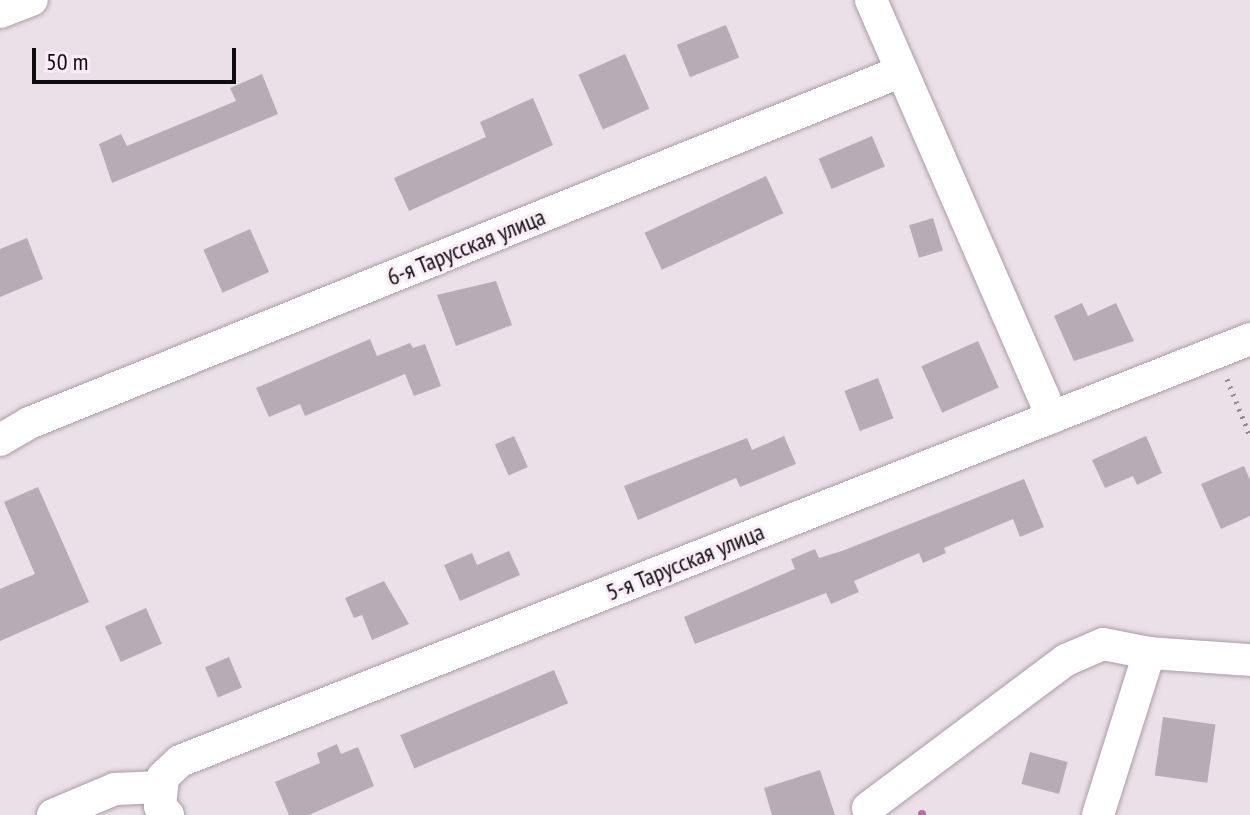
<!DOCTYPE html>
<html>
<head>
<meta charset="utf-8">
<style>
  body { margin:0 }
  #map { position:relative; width:1250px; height:815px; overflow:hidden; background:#ebdfe8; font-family:"PT Sans Narrow",sans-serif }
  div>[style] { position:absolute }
  .stream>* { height:8px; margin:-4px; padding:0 4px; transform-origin:4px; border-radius:4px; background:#b76ca9 }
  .building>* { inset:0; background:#b7acb5; transform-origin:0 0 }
  .path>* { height:5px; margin-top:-2.5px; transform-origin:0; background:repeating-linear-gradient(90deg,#90878e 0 2px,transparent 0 8px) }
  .roads { filter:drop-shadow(0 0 2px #a89ca5) drop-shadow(0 0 2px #a89ca5) }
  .minor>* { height:32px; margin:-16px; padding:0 16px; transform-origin:16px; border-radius:16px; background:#fff }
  span { translate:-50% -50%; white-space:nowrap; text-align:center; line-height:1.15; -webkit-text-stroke:6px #f9ecf6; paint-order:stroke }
  .street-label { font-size:24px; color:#0f0b0e }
  .scale { position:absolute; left:32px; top:48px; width:204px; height:36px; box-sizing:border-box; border:4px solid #0f0b0e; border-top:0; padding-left:10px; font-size:24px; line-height:28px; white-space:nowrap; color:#0f0b0e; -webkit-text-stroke:6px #f9ecf6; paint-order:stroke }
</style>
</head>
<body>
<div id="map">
  <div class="stream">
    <i style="left:922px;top:815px;width:1px;rotate:-90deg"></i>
  </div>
  <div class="building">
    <i style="left:726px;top:25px;width:35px;height:53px;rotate:68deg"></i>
    <i style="left:625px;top:54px;width:60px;height:51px;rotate:66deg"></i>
    <i style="clip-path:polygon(262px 74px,278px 114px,112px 183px,99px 144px,121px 134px,127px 146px,236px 101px,230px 88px)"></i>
    <i style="clip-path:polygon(533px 98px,553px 145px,409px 211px,394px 178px,486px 137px,480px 122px)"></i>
    <i style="left:872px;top:136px;width:33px;height:58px;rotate:67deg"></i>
    <i style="left:766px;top:176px;width:41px;height:134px;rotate:65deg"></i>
    <i style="left:933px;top:218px;width:34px;height:25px;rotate:73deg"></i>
    <i style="left:250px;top:229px;width:47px;height:51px;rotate:66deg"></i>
    <i style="clip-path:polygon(27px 238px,43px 279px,0 297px,0 249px)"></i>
    <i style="clip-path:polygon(496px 281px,512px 325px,456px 346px,437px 295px)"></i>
    <i style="clip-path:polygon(1082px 303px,1088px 316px,1116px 303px,1134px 341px,1074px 361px,1054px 316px)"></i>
    <i style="clip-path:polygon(370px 339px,377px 356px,410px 343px,413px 348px,425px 344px,441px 386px,414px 396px,405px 374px,305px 416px,300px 404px,269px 417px,256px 388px)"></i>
    <i style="left:978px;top:341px;width:51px;height:62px;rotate:66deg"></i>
    <i style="left:878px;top:378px;width:43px;height:36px;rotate:69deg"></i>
    <i style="left:514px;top:436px;width:34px;height:21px;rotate:66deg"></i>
    <i style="clip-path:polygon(784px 436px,796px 464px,740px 487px,736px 478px,638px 520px,624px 486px,747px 438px,752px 450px)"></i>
    <i style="clip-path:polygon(1146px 436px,1162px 473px,1137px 485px,1133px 476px,1105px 488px,1092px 460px)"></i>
    <i style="clip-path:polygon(1244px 466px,1250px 480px,1250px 516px,1221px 529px,1201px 484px)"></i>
    <i style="clip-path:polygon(1024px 479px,1044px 527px,1020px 537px,1013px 519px,944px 548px,946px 553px,923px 563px,919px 553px,854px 581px,859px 592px,831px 604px,826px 593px,695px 644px,684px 617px,795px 569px,791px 559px,815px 549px,819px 558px,842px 551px)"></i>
    <i style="clip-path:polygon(38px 487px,89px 602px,0 641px,0 589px,35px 574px,4px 502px)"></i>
    <i style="clip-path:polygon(509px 551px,520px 575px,460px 601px,444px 565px,472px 553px,477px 565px)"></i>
    <i style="clip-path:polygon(384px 581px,409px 624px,372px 640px,362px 615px,354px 618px,345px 598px)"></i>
    <i style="left:146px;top:608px;width:39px;height:45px;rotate:66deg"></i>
    <i style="left:229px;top:657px;width:33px;height:26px;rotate:67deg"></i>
    <i style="left:554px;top:670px;width:36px;height:167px;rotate:67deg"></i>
    <i style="left:1163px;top:717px;width:53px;height:59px;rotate:8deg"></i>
    <i style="clip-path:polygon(337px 744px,341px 754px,358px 747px,374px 786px,309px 815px,289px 815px,275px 782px,320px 763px,317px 753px)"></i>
    <i style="left:1030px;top:752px;width:39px;height:33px;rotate:15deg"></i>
    <i style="clip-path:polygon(820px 770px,835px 815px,772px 815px,764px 788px)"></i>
  </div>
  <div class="path">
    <i style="left:1227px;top:379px;width:61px;rotate:68deg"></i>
  </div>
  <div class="roads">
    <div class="minor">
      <i style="left:871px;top:0;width:455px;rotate:66.5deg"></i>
      <i style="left:0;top:12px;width:34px;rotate:-21deg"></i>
      <i style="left:0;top:440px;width:34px;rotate:-30deg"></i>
      <i style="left:29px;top:423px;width:941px;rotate:-21.96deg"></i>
      <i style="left:868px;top:808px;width:247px;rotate:-36.8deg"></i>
      <i style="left:1066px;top:660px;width:40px;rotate:-23.4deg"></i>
      <i style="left:1103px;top:644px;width:47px;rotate:11.1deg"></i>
      <i style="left:1149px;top:653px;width:101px;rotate:4deg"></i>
      <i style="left:53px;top:815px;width:67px;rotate:-22.8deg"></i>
      <i style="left:115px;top:789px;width:47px;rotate:-2.4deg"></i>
      <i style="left:168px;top:815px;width:12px;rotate:-132deg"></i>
      <i style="left:160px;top:806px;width:29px;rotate:-84deg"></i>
      <i style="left:163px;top:777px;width:23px;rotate:-43deg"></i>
      <i style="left:180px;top:761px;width:1150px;rotate:-21.52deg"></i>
      <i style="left:1098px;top:815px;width:170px;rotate:-72.5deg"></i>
    </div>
  </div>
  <div class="street-label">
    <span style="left:466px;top:247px;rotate:-22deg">6-я Тарусская улица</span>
    <span style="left:685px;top:562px;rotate:-22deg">5-я Тарусская улица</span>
  </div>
  <div class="scale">50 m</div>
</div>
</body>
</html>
